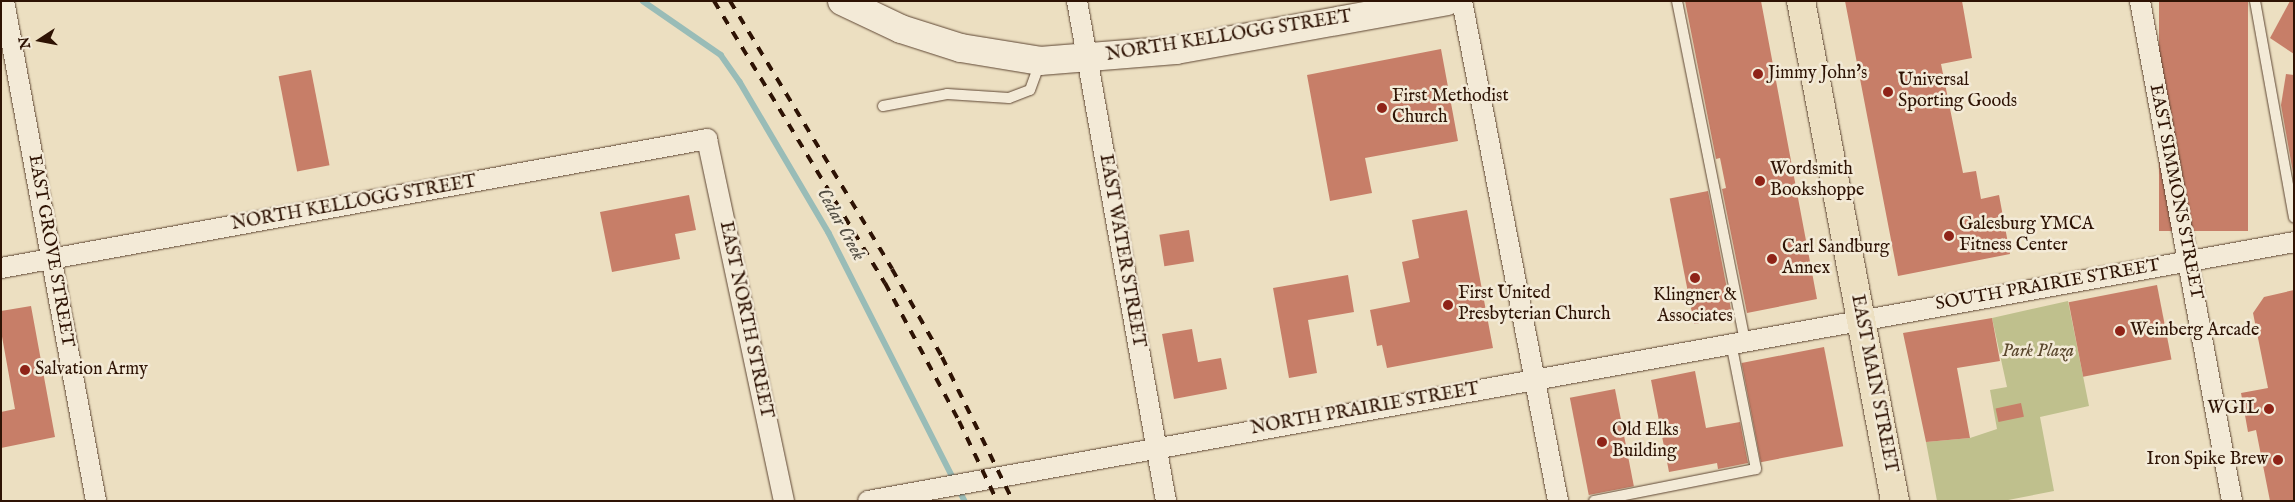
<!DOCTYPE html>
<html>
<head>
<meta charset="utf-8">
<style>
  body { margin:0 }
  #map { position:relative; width:2295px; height:502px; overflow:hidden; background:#ecdfc1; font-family:"IM FELL English",serif }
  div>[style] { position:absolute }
  .green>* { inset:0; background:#bfc08d }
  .stream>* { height:5.5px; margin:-2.75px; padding:0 2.75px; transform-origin:2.75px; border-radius:2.75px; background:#99bcb7 }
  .building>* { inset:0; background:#c77e68; transform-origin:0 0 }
  .roads { filter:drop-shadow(0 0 1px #5e4633) drop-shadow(0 0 1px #5e4633) }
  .lane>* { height:10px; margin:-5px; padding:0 5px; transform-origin:5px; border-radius:5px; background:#f3ead7 }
  .street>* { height:20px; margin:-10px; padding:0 10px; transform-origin:10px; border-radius:10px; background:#f3ead7 }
  .secondary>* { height:28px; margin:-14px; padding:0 14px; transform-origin:14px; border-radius:14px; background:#f3ead7 }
  .primary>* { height:28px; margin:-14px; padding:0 14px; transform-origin:14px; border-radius:14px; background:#ecdfc1 }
  .rail>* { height:4px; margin-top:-2px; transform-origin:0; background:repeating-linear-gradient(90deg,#2e1304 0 9px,transparent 0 18px) }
  .dots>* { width:14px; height:14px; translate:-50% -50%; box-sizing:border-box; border:2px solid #f3ead7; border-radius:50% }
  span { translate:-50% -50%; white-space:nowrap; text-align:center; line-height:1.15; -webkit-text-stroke:5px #f3ead7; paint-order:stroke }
  .street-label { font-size:18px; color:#2e1304 }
  .poi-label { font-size:18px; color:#2e1304 }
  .left { translate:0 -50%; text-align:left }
  .right { translate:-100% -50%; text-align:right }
  .park-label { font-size:18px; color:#5a472d; font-style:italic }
  .water-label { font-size:19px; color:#534e43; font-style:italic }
  .frame { position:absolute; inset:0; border:2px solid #2e1304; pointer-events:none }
  .north { position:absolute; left:15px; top:15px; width:50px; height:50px; -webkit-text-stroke:4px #f3ead7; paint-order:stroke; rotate:259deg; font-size:14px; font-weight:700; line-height:20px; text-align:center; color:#2e1304 }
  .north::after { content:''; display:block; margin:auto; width:18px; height:22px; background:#2e1304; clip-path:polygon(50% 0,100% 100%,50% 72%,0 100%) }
</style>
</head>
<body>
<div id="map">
  <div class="green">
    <i style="clip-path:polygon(2068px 301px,2089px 406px,2040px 417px,2054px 491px,2003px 501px,1937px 501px,1926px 442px,1970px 438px,1997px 429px,1990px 390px,2007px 387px,1992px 318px)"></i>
  </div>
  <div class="stream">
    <i style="left:643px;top:1px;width:95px;rotate:34.7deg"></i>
    <i style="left:721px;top:55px;width:33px;rotate:55deg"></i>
    <i style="left:740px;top:82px;width:175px;rotate:59.5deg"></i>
    <i style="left:829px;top:233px;width:301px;rotate:63.1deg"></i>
  </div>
  <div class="building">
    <i style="clip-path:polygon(1685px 1px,1761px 1px,1817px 299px,1747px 313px,1722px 189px,1726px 188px,1720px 158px,1716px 159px)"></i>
    <i style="clip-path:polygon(1845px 1px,1962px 1px,1972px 58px,1941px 64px,1963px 173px,1976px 171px,1981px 199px,1999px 195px,2010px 254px,1898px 276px)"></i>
    <i style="left:2159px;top:1px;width:89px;height:230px"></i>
    <i style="clip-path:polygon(2290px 1px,2294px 1px,2294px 54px,2270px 38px)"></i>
    <i style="clip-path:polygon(1441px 49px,1458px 141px,1365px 158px,1372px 193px,1330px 201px,1307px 75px)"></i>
    <i style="left:311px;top:70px;width:97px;height:33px;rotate:79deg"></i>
    <i style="clip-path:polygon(2286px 74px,2294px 75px,2294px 178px,2281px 105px)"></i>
    <i style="left:1708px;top:191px;width:128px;height:39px;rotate:79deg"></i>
    <i style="clip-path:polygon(689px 195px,696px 230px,675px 234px,680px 259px,612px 272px,600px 212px)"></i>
    <i style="clip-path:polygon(1467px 210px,1493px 348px,1387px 368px,1382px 345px,1377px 346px,1370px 310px,1410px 302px,1402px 262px,1419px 258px,1412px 220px)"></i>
    <i style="left:1189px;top:230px;width:32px;height:30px;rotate:81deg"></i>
    <i style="clip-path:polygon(1348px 275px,1354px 312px,1308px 320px,1317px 373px,1289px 378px,1273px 288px)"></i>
    <i style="left:2157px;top:285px;width:76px;height:90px;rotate:79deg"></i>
    <i style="clip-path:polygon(2294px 290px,2294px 501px,2270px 501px,2256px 430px,2248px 432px,2241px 393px,2268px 388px,2253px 313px,2264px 297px)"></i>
    <i style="clip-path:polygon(31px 306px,55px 437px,1px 448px,1px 412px,15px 409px,1px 331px,1px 311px)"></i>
    <i style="clip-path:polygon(1992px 318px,2000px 361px,1957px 368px,1970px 438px,1926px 442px,1903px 333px)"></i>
    <i style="clip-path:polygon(1192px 329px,1198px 362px,1221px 358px,1227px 389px,1174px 399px,1162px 334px)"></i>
    <i style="left:1824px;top:347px;width:101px;height:84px;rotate:79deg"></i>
    <i style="clip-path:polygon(1695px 371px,1706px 428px,1740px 422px,1748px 463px,1718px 469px,1717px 463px,1669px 472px,1651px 380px)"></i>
    <i style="left:1615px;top:389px;width:99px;height:46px;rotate:79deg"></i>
    <i style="left:2021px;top:403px;width:14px;height:26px;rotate:78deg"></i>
  </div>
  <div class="roads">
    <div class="lane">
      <i style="left:1677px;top:1px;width:346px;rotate:78.7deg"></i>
      <i style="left:2255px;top:1px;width:220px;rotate:79.8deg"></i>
      <i style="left:883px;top:106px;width:65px;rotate:-10.6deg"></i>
      <i style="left:947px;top:94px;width:62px;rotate:3.7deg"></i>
      <i style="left:1009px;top:98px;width:22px;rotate:-21deg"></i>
      <i style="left:1030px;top:90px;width:30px;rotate:-70deg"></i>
      <i style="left:1594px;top:501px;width:165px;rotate:-11.2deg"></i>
      <i style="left:1756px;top:469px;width:128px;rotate:-101.2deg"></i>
    </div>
    <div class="street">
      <i style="left:4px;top:1px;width:508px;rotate:79.57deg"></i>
      <i style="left:1077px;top:1px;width:508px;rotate:79.91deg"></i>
      <i style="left:1462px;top:1px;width:509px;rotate:79.13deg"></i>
      <i style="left:2140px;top:1px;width:508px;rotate:79.57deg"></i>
      <i style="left:1px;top:268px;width:718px;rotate:-10.35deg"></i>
      <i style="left:707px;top:139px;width:370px;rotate:78deg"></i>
      <i style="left:868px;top:501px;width:1449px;rotate:-10.29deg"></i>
    </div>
    <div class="secondary">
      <i style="left:842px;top:1px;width:65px;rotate:25.4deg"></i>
      <i style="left:901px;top:29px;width:63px;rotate:17.6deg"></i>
      <i style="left:961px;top:48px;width:80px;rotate:9.3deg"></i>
      <i style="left:1040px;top:61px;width:136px;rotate:-4.6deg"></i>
      <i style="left:1176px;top:50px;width:275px;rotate:-10.2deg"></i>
    </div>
    <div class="primary">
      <i style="left:1801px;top:1px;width:509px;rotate:79.35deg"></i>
    </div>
  </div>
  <div class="rail">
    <i style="left:714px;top:1px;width:330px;rotate:58.8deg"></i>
    <i style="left:885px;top:283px;width:157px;rotate:61.8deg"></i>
    <i style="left:959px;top:421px;width:89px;rotate:64.6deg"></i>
    <i style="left:730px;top:1px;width:313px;rotate:58.8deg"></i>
    <i style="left:892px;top:269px;width:101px;rotate:60.4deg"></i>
    <i style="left:942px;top:357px;width:161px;rotate:63.8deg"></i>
  </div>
  <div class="dots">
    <i style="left:1758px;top:74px;background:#8f2418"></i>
    <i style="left:1888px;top:92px;background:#8f2418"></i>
    <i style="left:1382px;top:108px;background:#8f2418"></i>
    <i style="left:1760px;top:181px;background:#8f2418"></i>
    <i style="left:1949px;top:236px;background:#8f2418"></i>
    <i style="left:1772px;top:259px;background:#8f2418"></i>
    <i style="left:1695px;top:278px;background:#8f2418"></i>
    <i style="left:1448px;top:305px;background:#8f2418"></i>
    <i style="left:2120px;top:331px;background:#8f2418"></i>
    <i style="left:25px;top:370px;background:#8f2418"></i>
    <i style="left:2269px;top:409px;background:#8f2418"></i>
    <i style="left:1602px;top:442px;background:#8f2418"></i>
    <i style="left:2278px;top:460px;background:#8f2418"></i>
  </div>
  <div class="street-label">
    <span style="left:1229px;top:37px;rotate:-9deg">NORTH KELLOGG STREET</span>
    <span style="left:2175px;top:192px;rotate:79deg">EAST SIMMONS STREET</span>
    <span style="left:354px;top:204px;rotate:-10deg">NORTH KELLOGG STREET</span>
    <span style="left:50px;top:251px;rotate:80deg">EAST GROVE STREET</span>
    <span style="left:1121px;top:251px;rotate:80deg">EAST WATER STREET</span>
    <span style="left:2048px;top:286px;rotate:-10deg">SOUTH PRAIRIE STREET</span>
    <span style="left:745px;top:320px;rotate:78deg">EAST NORTH STREET</span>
    <span style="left:1873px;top:384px;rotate:79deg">EAST MAIN STREET</span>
    <span style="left:1365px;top:410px;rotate:-10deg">NORTH PRAIRIE STREET</span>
  </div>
  <div class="poi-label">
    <span class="left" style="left:1768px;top:74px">Jimmy John's</span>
    <span class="left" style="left:1898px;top:92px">Universal<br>Sporting Goods</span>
    <span class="left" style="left:1392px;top:108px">First Methodist<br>Church</span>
    <span class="left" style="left:1770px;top:181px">Wordsmith<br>Bookshoppe</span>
    <span class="left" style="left:1959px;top:236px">Galesburg YMCA<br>Fitness Center</span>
    <span class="left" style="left:1782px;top:259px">Carl Sandburg<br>Annex</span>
    <span class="left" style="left:1458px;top:305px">First United<br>Presbyterian Church</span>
    <span style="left:1695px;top:307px">Klingner &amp;<br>Associates</span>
    <span class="left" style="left:2130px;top:331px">Weinberg Arcade</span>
    <span class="left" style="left:35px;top:370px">Salvation Army</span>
    <span class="right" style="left:2259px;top:409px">WGIL</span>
    <span class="left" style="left:1612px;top:442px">Old Elks<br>Building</span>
    <span class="right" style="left:2268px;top:460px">Iron Spike Brew</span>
  </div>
  <div class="park-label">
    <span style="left:2038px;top:352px">Park Plaza</span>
  </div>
  <div class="water-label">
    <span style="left:840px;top:225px;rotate:61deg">Cedar Creek</span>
  </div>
  <div class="frame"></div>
  <div class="north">N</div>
</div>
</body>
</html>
